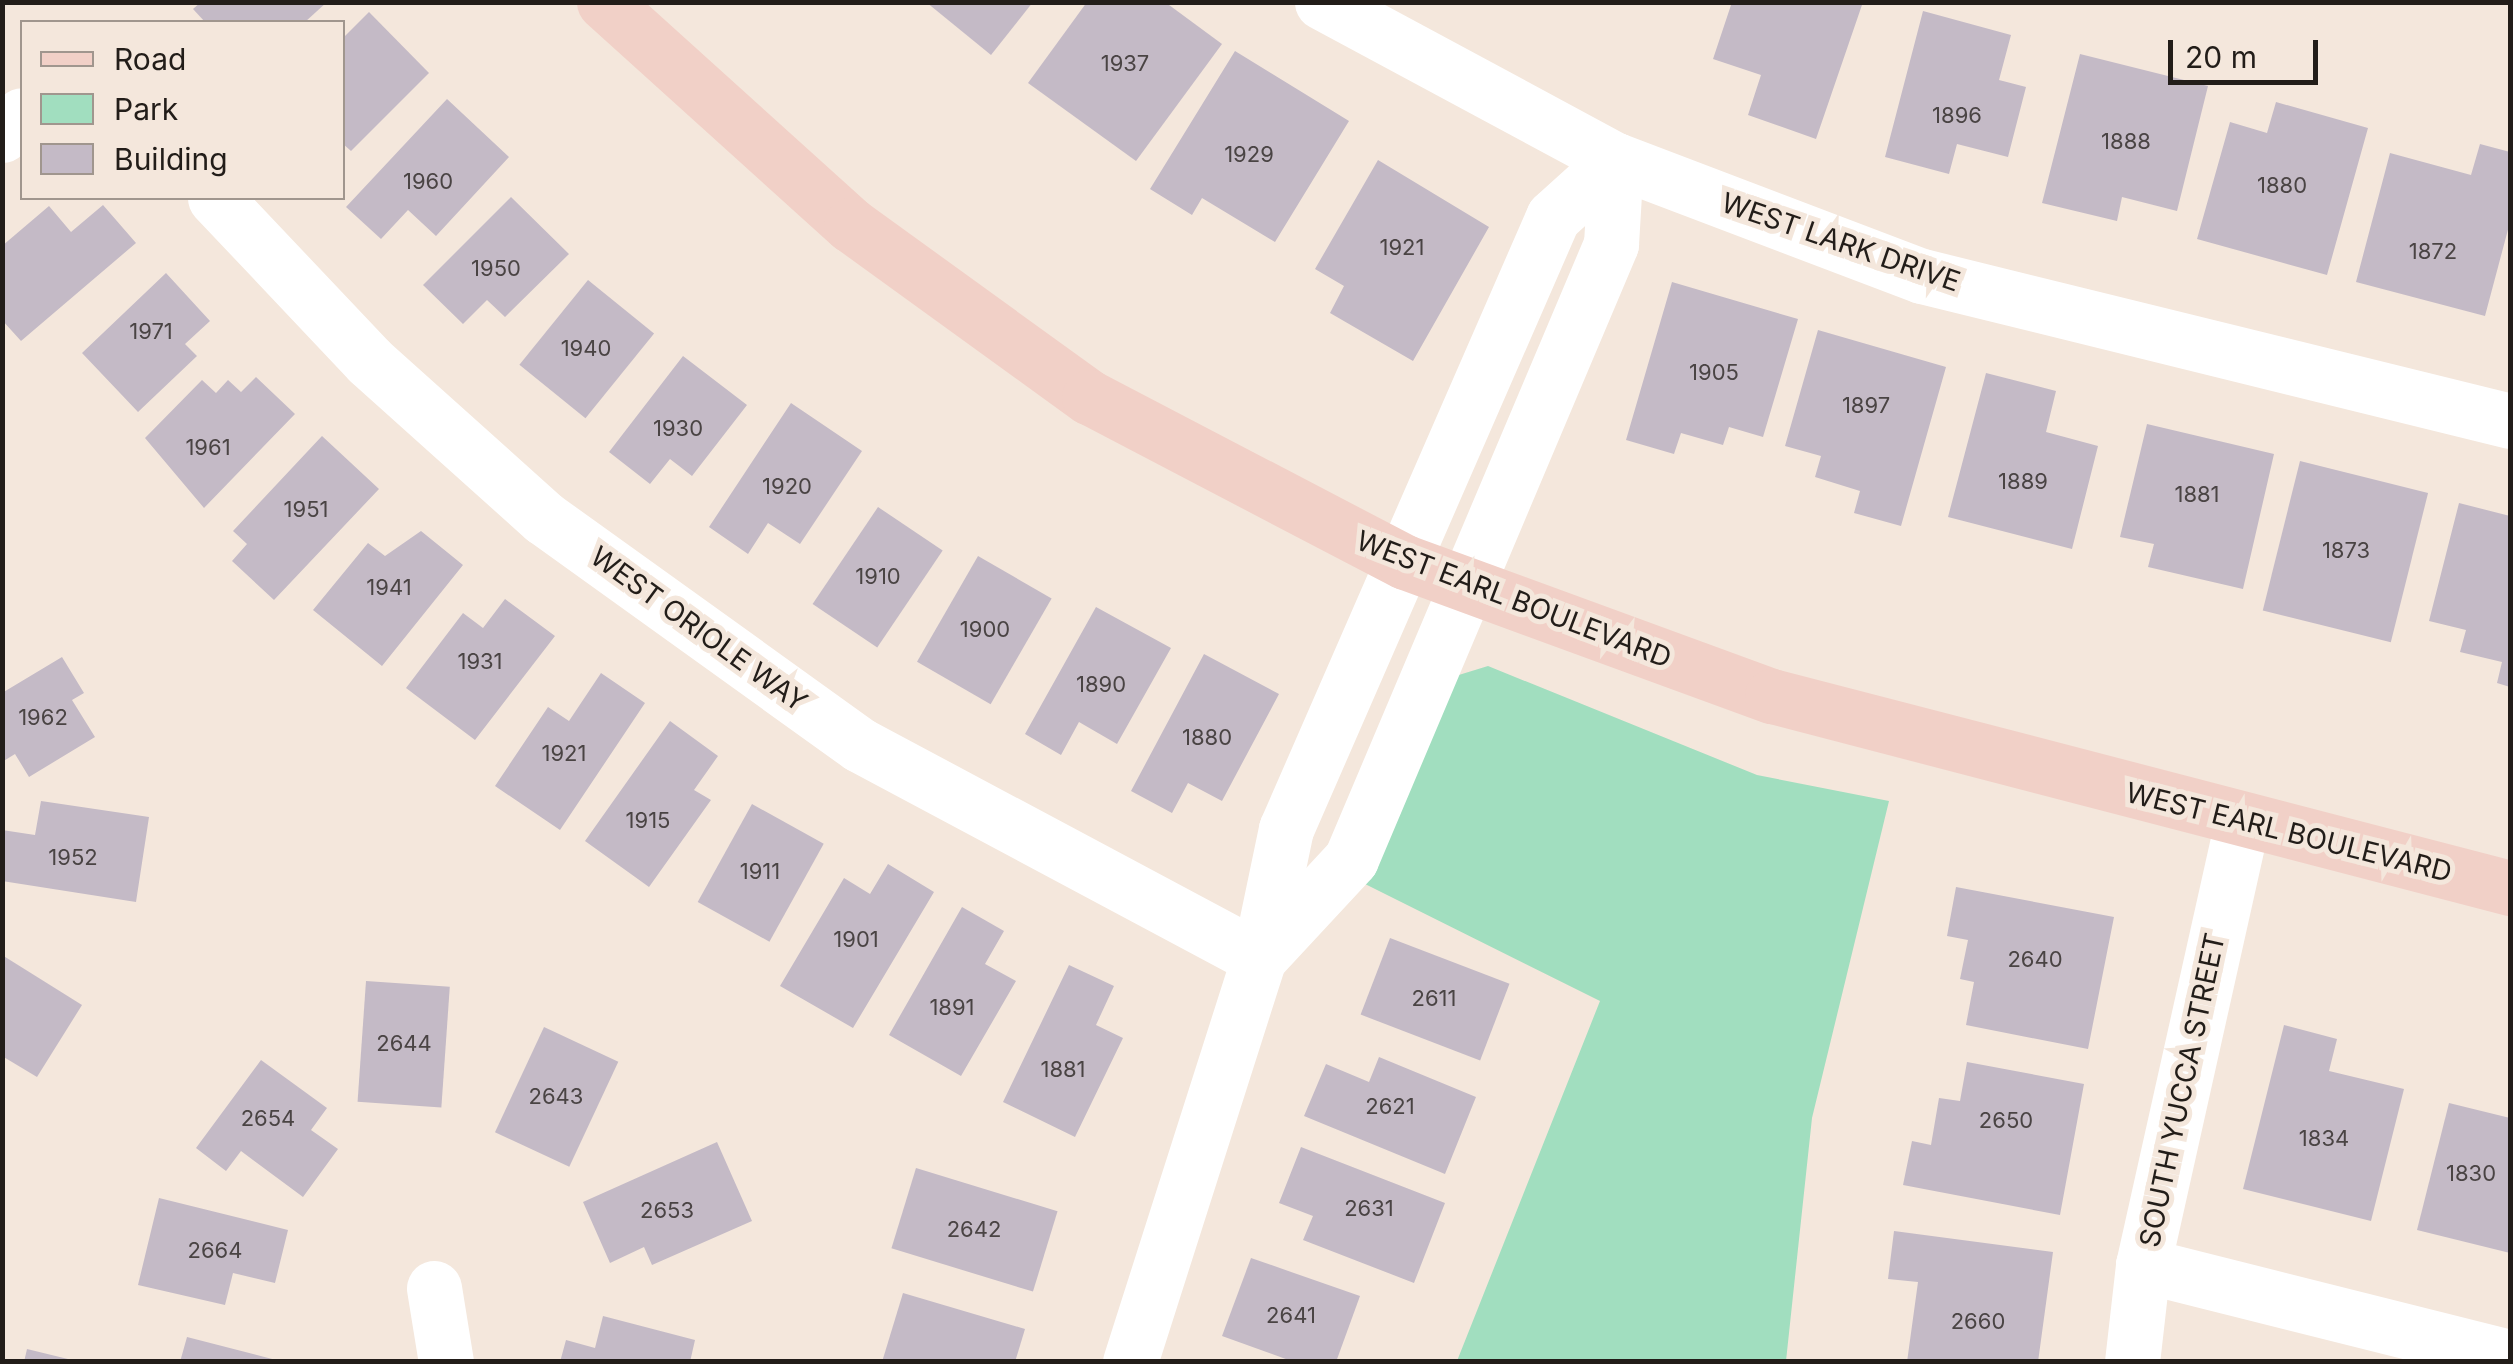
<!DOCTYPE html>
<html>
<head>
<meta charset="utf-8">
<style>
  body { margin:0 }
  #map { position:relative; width:2513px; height:1364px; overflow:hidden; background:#f4e7dc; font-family:Inter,sans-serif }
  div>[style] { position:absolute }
  .green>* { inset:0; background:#a1debf }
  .building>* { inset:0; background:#c4bac6; transform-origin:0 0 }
  .street>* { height:55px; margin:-27.5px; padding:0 27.5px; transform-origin:27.5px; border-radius:27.5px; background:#fff }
  .secondary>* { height:55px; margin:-27.5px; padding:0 27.5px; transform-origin:27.5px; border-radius:27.5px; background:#f1d0c7 }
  span { translate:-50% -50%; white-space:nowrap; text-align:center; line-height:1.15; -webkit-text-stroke:10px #f4e7dc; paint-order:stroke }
  .number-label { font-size:22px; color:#4a4444 }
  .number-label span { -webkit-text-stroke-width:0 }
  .street-label { font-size:28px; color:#221d19 }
  .frame { position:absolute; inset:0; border:5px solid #221d19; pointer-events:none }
  .legend { position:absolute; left:20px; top:20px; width:325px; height:180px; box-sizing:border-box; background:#f4e7dc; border:2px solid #a0968e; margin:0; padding:12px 18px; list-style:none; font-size:30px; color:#221d19 }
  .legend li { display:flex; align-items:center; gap:20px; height:50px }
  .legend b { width:50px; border:2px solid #a0968e }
  .scale { position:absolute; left:2168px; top:40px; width:150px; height:45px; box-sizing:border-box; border:5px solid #221d19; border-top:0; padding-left:12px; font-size:30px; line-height:35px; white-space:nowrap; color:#221d19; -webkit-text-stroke:8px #f4e7dc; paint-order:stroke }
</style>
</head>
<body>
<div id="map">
  <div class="green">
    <i style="clip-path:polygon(1488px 666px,1757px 775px,1889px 801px,1812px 1118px,1786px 1361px,1457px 1361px,1600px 1001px,1357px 880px,1449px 678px)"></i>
  </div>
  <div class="building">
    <i style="clip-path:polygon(201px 2px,327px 2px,305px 22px,205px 22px,193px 9px)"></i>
    <i style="clip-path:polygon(926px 2px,1033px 2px,991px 55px)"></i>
    <i style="clip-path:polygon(1087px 2px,1165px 2px,1222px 44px,1136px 161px,1028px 83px)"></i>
    <i style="clip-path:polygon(1732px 2px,1863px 2px,1816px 139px,1748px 115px,1761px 75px,1713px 59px)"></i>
    <i style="clip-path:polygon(1923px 11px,2011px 35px,1999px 80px,2026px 87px,2008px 157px,1957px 144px,1949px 174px,1885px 157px)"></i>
    <i style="clip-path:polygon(369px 12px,429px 73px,351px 151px,342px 143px,342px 39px)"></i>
    <i style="clip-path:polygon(1235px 51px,1349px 121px,1275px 242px,1202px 198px,1192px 215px,1150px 189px)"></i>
    <i style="clip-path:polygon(2080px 54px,2208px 86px,2177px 211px,2122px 197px,2117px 221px,2042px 203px)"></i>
    <i style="clip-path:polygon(447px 99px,509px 157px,436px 236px,408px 210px,381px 239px,346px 207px)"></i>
    <i style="clip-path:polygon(2276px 102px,2368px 128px,2327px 275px,2197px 239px,2230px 122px,2267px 133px)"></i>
    <i style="clip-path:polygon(2480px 144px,2510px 152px,2510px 222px,2485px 316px,2356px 282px,2390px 153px,2471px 175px)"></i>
    <i style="clip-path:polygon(1378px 160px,1489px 227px,1413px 361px,1330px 313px,1344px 286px,1315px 269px)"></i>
    <i style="clip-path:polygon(511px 197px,569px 254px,505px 317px,487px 300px,463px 324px,423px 285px)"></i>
    <i style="clip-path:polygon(103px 205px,136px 243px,21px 341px,2px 320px,2px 246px,49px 206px,71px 232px)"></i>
    <i style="clip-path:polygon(166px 273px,210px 321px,185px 344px,197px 356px,138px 412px,82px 353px)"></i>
    <i style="left:588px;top:280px;width:85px;height:109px;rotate:39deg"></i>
    <i style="clip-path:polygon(1672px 282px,1798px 319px,1763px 437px,1729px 427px,1723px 445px,1681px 433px,1674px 454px,1626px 440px)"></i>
    <i style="clip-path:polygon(1818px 330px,1946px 367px,1901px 526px,1854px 513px,1860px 491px,1815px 477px,1821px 456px,1785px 446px)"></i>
    <i style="clip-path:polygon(683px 356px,747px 405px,692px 476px,670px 459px,650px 484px,609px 452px)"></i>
    <i style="clip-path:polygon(1986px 373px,2056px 391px,2046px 432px,2098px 446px,2072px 549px,1948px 517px)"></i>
    <i style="clip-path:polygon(256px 377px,295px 414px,204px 508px,145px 438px,202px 380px,216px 393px,228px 380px,241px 392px)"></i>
    <i style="clip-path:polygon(791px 403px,862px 451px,800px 544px,768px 523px,748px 554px,709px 527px)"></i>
    <i style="clip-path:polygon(2147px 424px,2274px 454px,2243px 589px,2148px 567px,2154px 544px,2120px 537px)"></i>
    <i style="clip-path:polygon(322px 436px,379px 489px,274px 600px,232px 561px,247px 544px,233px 531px)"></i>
    <i style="left:2300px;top:461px;width:132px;height:154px;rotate:14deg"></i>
    <i style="clip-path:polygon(2459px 503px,2510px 516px,2510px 687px,2497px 683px,2502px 662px,2460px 652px,2466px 630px,2429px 621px)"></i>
    <i style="left:878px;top:507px;width:78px;height:117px;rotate:34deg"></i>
    <i style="clip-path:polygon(421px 531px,463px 565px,382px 666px,313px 610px,368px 543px,385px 556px)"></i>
    <i style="left:978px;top:556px;width:85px;height:122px;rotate:30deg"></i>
    <i style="clip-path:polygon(505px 599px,555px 636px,475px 740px,406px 688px,463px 613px,483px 628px)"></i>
    <i style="clip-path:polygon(1096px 607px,1171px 648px,1117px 744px,1079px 722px,1061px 755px,1025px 734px)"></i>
    <i style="clip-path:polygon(1204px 654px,1279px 694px,1222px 801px,1188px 783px,1172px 813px,1131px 791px)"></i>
    <i style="clip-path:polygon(62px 657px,84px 693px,72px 700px,95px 737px,29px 777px,15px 754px,2px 762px,2px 693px)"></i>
    <i style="clip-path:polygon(601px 673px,645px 703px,560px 830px,495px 786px,548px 707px,569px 721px)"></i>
    <i style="clip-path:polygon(670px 721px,718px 756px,694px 790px,711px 800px,649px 887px,585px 841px)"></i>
    <i style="clip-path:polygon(41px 801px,149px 817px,136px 902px,2px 881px,2px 830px,35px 835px)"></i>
    <i style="left:752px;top:804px;width:82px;height:112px;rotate:29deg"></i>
    <i style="clip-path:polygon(888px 864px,934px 892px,853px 1028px,780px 986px,844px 878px,870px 894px)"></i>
    <i style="clip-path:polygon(1956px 887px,2114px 917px,2088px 1049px,1966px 1025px,1974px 982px,1960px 979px,1968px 940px,1947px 936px)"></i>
    <i style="clip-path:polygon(962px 907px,1004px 931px,985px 964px,1016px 981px,961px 1076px,889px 1035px)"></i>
    <i style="left:1390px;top:938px;width:128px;height:82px;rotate:21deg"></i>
    <i style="clip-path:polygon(2px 955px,82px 1005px,37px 1077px,2px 1056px)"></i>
    <i style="clip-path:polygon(1069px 965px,1114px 986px,1096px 1025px,1123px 1038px,1075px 1137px,1003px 1102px)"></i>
    <i style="left:366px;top:981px;width:84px;height:121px;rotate:4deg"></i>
    <i style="clip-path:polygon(2284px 1025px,2337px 1039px,2329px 1071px,2404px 1089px,2371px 1221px,2243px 1189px)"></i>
    <i style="left:544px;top:1027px;width:82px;height:116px;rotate:25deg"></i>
    <i style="clip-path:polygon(1379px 1057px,1476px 1097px,1445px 1174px,1304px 1116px,1326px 1064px,1369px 1082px)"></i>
    <i style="clip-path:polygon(261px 1060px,327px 1108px,311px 1130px,338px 1149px,303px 1197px,241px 1151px,226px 1171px,196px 1148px)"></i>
    <i style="clip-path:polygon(1967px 1062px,2084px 1084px,2060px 1215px,1903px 1185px,1912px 1141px,1931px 1145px,1939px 1098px,1960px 1101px)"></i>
    <i style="clip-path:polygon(2449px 1103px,2510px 1118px,2510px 1253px,2417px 1230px)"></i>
    <i style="clip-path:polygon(717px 1142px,752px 1221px,652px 1265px,644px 1247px,610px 1263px,583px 1202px)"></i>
    <i style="clip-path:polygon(1301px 1147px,1445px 1203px,1414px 1283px,1303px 1240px,1313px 1216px,1279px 1203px)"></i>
    <i style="left:916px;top:1168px;width:148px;height:84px;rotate:17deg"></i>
    <i style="clip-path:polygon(159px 1198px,288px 1230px,275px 1283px,233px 1273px,225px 1305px,138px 1285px)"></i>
    <i style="clip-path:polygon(1894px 1231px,2053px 1252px,2038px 1362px,1907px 1362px,1918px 1282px,1888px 1279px)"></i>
    <i style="clip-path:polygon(1251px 1258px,1360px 1296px,1336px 1362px,1294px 1362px,1222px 1336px)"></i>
    <i style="clip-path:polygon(903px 1293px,1025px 1329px,1015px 1362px,882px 1362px)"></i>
    <i style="clip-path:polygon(603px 1316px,695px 1340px,690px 1362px,560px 1362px,566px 1340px,595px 1348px)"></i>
    <i style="clip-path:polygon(187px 1337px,276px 1360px,276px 1362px,180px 1362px)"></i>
    <i style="clip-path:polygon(27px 1349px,72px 1360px,72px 1362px,24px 1362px)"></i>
  </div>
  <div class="street">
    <i style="left:1322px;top:2px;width:334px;rotate:28.3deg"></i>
    <i style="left:1616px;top:160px;width:327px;rotate:20.8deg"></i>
    <i style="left:1922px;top:276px;width:606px;rotate:13.85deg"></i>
    <i style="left:2px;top:135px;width:28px;rotate:-45deg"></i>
    <i style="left:215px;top:198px;width:224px;rotate:46.6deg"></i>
    <i style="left:369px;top:361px;width:235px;rotate:41.9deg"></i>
    <i style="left:544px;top:518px;width:389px;rotate:35.7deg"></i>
    <i style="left:860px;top:745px;width:452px;rotate:28.1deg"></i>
    <i style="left:1261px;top:956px;width:132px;rotate:-47.1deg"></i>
    <i style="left:1351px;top:859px;width:668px;rotate:-67.08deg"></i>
    <i style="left:1611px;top:244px;width:84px;rotate:-86.6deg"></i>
    <i style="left:2143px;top:1265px;width:378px;rotate:14.1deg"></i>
    <i style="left:434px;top:1288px;width:75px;rotate:80.8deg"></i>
    <i style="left:1130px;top:1362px;width:424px;rotate:-72.3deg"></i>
    <i style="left:1259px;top:958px;width:132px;rotate:-78.2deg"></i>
    <i style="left:1286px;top:829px;width:668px;rotate:-66.43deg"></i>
    <i style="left:1553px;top:217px;width:85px;rotate:-42.1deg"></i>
    <i style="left:2132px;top:1362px;width:98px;rotate:-83.5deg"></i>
    <i style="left:2143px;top:1265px;width:455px;rotate:-77.4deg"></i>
  </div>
  <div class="secondary">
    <i style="left:604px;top:2px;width:333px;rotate:42.1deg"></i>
    <i style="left:851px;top:225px;width:294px;rotate:35.9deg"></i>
    <i style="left:1089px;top:397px;width:356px;rotate:27.6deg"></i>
    <i style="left:1405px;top:562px;width:391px;rotate:20.1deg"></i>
    <i style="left:1772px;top:696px;width:763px;rotate:14.58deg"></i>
  </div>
  <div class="number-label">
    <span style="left:1125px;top:64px">1937</span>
    <span style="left:1957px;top:116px">1896</span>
    <span style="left:2126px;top:142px">1888</span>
    <span style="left:1249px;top:155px">1929</span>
    <span style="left:428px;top:182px">1960</span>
    <span style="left:2282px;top:186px">1880</span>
    <span style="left:1402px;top:248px">1921</span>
    <span style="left:2433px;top:252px">1872</span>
    <span style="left:496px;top:269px">1950</span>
    <span style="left:151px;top:332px">1971</span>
    <span style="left:586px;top:349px">1940</span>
    <span style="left:1714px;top:373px">1905</span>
    <span style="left:1866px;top:406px">1897</span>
    <span style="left:678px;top:429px">1930</span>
    <span style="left:208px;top:448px">1961</span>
    <span style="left:2023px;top:482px">1889</span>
    <span style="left:787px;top:487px">1920</span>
    <span style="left:2197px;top:495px">1881</span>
    <span style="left:306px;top:510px">1951</span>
    <span style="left:2346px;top:551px">1873</span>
    <span style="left:878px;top:577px">1910</span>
    <span style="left:389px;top:588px">1941</span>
    <span style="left:985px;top:630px">1900</span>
    <span style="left:480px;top:662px">1931</span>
    <span style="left:1101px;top:685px">1890</span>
    <span style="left:43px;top:718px">1962</span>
    <span style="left:1207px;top:738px">1880</span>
    <span style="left:564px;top:754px">1921</span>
    <span style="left:648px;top:821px">1915</span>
    <span style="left:73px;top:858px">1952</span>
    <span style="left:760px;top:872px">1911</span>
    <span style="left:856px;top:940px">1901</span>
    <span style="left:2035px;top:960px">2640</span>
    <span style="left:1434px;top:999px">2611</span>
    <span style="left:952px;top:1008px">1891</span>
    <span style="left:404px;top:1044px">2644</span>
    <span style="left:1063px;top:1070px">1881</span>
    <span style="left:556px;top:1097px">2643</span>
    <span style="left:1390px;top:1107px">2621</span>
    <span style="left:268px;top:1119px">2654</span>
    <span style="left:2006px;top:1121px">2650</span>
    <span style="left:2324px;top:1139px">1834</span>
    <span style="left:2471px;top:1174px">1830</span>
    <span style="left:1369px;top:1209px">2631</span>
    <span style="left:667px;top:1211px">2653</span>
    <span style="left:974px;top:1230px">2642</span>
    <span style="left:215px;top:1251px">2664</span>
    <span style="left:1291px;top:1316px">2641</span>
    <span style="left:1978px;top:1322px">2660</span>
  </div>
  <div class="street-label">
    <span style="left:1841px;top:242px;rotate:19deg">WEST LARK DRIVE</span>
    <span style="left:1514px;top:599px;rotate:21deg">WEST EARL BOULEVARD</span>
    <span style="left:699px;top:629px;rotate:36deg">WEST ORIOLE WAY</span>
    <span style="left:2289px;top:832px;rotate:14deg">WEST EARL BOULEVARD</span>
    <span style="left:2182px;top:1090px;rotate:-78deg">SOUTH YUCCA STREET</span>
  </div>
  <div class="frame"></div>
  <ul class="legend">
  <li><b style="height:12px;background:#f1d0c7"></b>Road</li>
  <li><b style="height:28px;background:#a1debf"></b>Park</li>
  <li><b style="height:28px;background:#c4bac6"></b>Building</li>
  </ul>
  <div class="scale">20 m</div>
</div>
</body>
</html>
